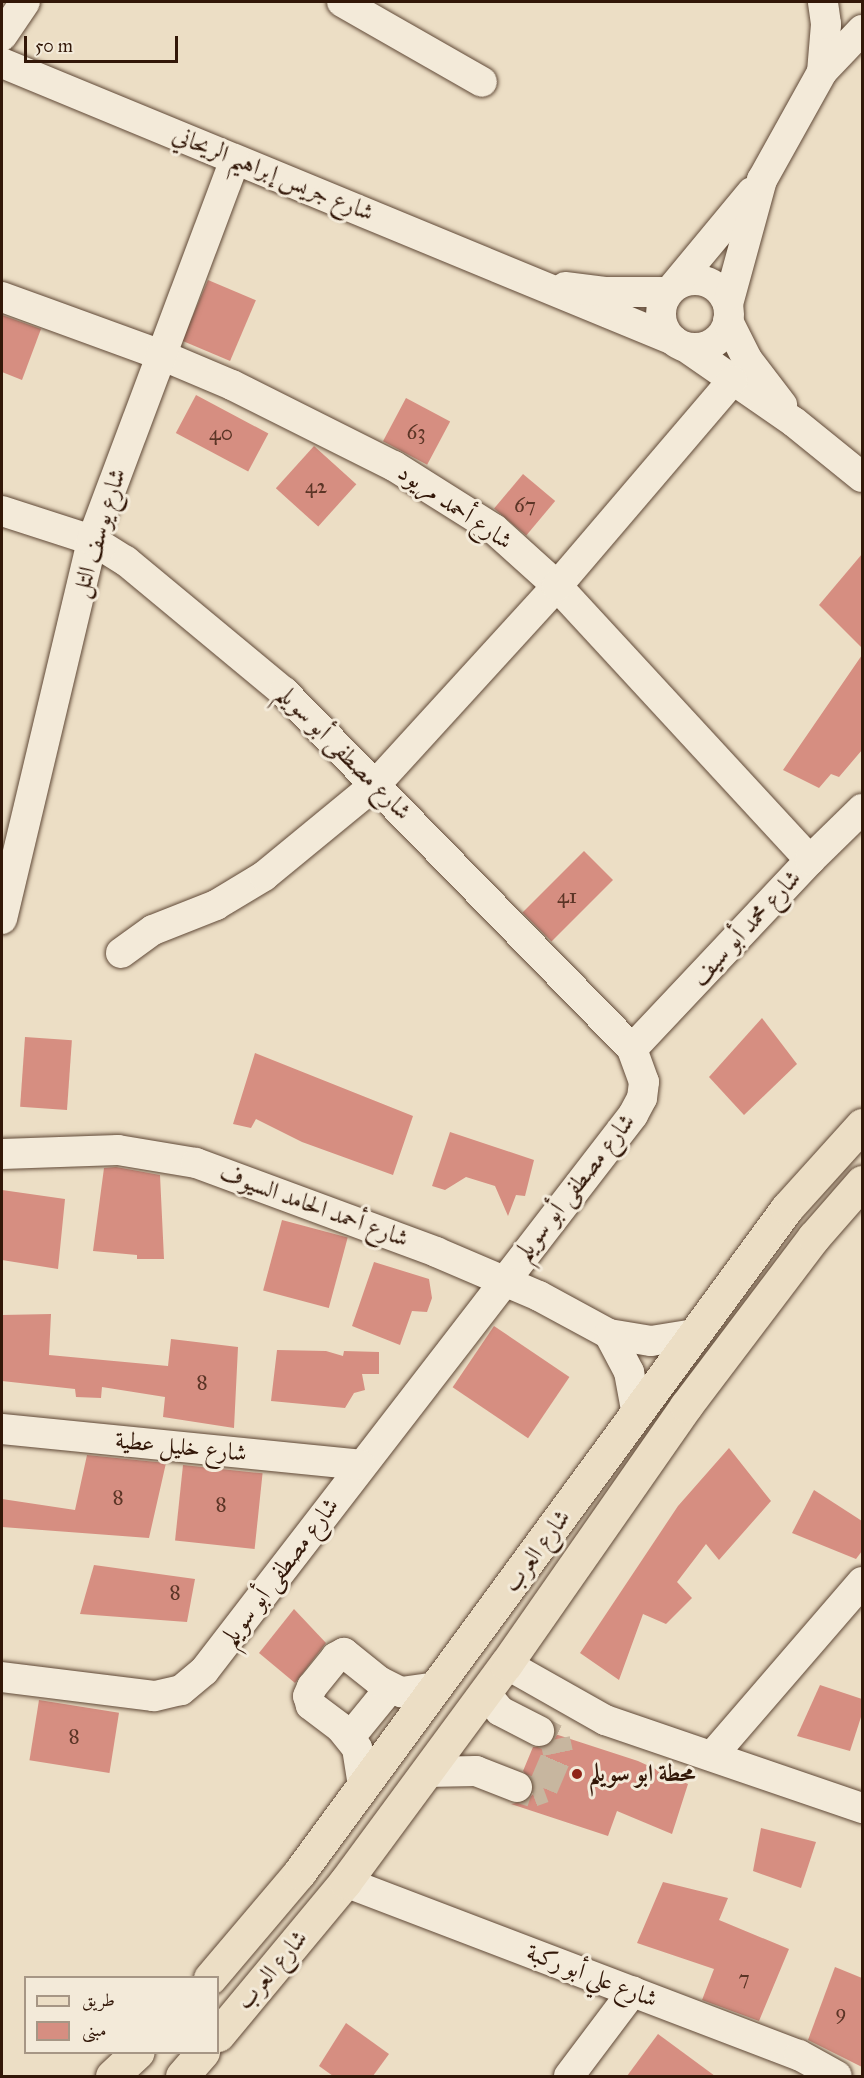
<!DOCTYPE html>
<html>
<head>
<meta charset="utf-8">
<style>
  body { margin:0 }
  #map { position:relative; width:864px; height:2078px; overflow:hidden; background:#ecdec5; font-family:"IM FELL Great Primer",Amiri,serif }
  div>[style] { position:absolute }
  .building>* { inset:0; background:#d68e81; transform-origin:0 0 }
  .minor-tunnel>* { height:30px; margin-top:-15px; transform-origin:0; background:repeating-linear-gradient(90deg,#c7b69f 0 30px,transparent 0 45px) }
  .roads { filter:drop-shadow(0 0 2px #604937) drop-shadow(0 0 2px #604937) }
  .minor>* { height:30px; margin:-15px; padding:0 15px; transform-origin:15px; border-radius:15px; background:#f3ead9 }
  .minor>.ring { margin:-15px; padding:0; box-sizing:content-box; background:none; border:30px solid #f3ead9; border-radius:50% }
  .major>* { height:33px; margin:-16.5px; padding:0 16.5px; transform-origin:16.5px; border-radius:16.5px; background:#ecdec5 }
  .dots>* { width:16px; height:16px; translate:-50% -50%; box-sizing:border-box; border:3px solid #f3ead9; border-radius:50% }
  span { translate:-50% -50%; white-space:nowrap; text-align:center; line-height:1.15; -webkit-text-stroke:6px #f3ead9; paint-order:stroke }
  .number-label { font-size:21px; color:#5b3526 }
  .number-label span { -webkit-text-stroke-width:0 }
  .street-label { font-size:24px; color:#321708 }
  .poi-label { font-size:24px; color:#321708; font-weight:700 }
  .left { translate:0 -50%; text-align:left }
  .frame { position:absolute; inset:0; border:3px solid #321708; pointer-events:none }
  .legend { position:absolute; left:24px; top:1976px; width:195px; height:78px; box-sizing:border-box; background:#f3ead9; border:2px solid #a69685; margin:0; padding:8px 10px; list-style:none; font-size:18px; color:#321708 }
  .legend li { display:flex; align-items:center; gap:12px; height:30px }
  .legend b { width:30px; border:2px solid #a69685 }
  .scale { position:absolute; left:24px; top:36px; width:154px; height:27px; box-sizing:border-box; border:3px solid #321708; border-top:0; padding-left:8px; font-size:18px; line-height:21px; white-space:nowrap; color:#321708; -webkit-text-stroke:4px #f3ead9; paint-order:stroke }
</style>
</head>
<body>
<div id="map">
  <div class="building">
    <i style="left:208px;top:280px;width:52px;height:66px;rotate:23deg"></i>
    <i style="clip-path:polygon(2px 315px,41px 329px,22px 380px,2px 372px)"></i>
    <i style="left:196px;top:395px;width:82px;height:43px;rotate:28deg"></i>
    <i style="left:406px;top:398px;width:50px;height:49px;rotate:28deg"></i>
    <i style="left:314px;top:446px;width:57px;height:57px;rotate:42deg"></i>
    <i style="left:523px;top:474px;width:42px;height:45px;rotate:40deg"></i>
    <i style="clip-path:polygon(862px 554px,862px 648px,819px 605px)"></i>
    <i style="clip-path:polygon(862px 655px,862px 750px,839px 777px,831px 774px,819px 788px,783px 770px)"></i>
    <i style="left:584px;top:851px;width:41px;height:87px;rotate:45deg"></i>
    <i style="clip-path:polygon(762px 1018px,797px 1064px,744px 1115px,709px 1077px)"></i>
    <i style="left:25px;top:1037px;width:47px;height:70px;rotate:4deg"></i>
    <i style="clip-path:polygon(255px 1053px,413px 1116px,393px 1175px,302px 1142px,256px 1119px,251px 1128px,233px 1124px)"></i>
    <i style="clip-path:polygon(450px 1132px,534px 1160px,525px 1196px,516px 1195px,508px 1216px,495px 1186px,466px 1177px,445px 1190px,432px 1186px)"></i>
    <i style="clip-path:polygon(116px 1167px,160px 1175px,164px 1259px,137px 1259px,137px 1255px,93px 1251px,104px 1168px)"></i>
    <i style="clip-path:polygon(2px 1190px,65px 1199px,58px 1269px,2px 1260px)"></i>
    <i style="left:282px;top:1220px;width:68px;height:73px;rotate:15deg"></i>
    <i style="clip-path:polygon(374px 1262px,429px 1279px,432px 1298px,427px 1312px,412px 1311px,400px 1345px,352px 1326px)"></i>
    <i style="clip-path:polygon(51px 1314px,49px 1355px,168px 1366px,171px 1339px,238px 1347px,234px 1428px,163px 1417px,165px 1397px,102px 1387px,101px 1398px,76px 1397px,75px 1389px,2px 1381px,2px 1315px)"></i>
    <i style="left:494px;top:1326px;width:91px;height:74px;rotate:34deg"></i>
    <i style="clip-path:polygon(277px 1350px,326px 1351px,343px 1356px,344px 1351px,379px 1352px,379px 1374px,362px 1374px,365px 1390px,354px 1393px,345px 1408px,271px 1401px)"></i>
    <i style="clip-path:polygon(729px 1448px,771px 1501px,719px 1560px,706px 1544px,677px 1582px,692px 1598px,666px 1624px,643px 1614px,619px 1680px,580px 1653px,678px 1506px)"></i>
    <i style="clip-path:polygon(87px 1455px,166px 1463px,149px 1538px,2px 1527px,2px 1499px,75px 1510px)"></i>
    <i style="left:183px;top:1465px;width:80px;height:76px;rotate:6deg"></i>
    <i style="clip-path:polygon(814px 1490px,862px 1521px,862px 1551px,856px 1559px,792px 1533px)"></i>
    <i style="clip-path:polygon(94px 1565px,195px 1579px,187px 1622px,80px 1614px)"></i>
    <i style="clip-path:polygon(294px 1609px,326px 1643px,295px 1683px,259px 1653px)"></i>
    <i style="clip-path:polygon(820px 1685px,862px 1699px,862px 1714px,850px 1751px,797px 1736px)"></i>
    <i style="left:39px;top:1700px;width:81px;height:61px;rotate:9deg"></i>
    <i style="clip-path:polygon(555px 1734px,638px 1761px,688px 1784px,672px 1834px,617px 1811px,608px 1836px,511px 1804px,527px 1801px,533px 1794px,534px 1784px,523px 1771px,533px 1747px,548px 1746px)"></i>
    <i style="clip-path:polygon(761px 1828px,816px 1842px,801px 1888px,753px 1871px)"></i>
    <i style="clip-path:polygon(663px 1882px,728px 1898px,719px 1920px,789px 1949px,759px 2021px,702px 2000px,714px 1969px,637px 1943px)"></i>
    <i style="clip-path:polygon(835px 1967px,862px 1978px,862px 2067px,808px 2040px)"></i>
    <i style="clip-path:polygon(346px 2023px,389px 2054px,373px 2076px,333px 2076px,319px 2066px)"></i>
    <i style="clip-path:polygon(658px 2034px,715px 2076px,627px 2076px)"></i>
  </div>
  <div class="minor-tunnel">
    <i style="left:517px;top:1787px;width:16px;rotate:18deg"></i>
    <i style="left:532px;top:1792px;width:12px;rotate:-20deg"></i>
    <i style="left:543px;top:1788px;width:38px;rotate:-67deg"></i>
    <i style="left:558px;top:1753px;width:14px;rotate:-102deg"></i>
    <i style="left:555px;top:1739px;width:18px;rotate:-153deg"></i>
  </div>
  <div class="roads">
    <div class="minor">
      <i style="left:342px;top:2px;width:161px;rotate:29.7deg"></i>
      <i style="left:2px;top:36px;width:41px;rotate:-55.9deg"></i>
      <i style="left:2px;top:63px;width:726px;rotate:22.43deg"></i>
      <i style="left:822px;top:72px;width:48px;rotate:-85.2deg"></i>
      <i style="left:826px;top:24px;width:22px;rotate:-98deg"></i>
      <i class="ring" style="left:661px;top:280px;width:38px;height:38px"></i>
      <i style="left:674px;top:286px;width:122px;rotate:-50.3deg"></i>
      <i style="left:565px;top:287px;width:40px;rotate:7.1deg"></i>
      <i style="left:605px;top:292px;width:63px"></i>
      <i style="left:2px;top:297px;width:169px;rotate:20deg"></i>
      <i style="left:161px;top:355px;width:77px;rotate:22.9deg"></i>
      <i style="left:232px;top:385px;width:181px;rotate:26.6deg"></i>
      <i style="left:394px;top:466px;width:118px;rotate:32.2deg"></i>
      <i style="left:494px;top:529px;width:85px;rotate:42.1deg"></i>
      <i style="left:557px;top:586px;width:373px;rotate:47.3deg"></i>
      <i style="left:728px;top:304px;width:129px;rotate:-74.7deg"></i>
      <i style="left:762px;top:180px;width:124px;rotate:-60.9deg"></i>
      <i style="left:822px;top:72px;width:58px;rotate:-46.4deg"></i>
      <i style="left:728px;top:321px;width:42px;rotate:63.4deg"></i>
      <i style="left:747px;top:359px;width:58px;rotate:52.7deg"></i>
      <i style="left:687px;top:348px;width:130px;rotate:34.7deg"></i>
      <i style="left:794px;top:422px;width:87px;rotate:39deg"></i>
      <i style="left:2px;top:511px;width:95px;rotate:17.9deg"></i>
      <i style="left:92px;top:540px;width:40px;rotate:32deg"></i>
      <i style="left:126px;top:561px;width:205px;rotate:39.7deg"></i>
      <i style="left:284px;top:692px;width:499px;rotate:45.7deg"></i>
      <i style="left:632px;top:1049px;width:35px;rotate:70deg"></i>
      <i style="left:644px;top:1082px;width:16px;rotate:97deg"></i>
      <i style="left:642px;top:1098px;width:19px;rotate:118deg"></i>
      <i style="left:633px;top:1115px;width:702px;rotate:127.65deg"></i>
      <i style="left:204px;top:1671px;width:30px;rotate:140deg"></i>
      <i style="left:181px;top:1690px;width:28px;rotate:167deg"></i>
      <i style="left:154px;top:1696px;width:153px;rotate:-172.9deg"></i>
      <i style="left:2px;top:919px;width:390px;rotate:-76.6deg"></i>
      <i style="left:92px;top:540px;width:406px;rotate:-69.4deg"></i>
      <i style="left:121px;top:953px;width:39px;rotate:-36deg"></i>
      <i style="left:153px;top:930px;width:68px;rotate:-21.6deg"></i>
      <i style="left:216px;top:905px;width:56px;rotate:-31.1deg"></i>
      <i style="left:264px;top:876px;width:145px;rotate:-39.4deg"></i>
      <i style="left:376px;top:784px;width:268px;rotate:-47.6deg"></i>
      <i style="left:557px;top:586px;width:270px;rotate:-49.5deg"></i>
      <i style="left:632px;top:1049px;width:260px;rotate:-46.7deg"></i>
      <i style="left:810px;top:860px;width:73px;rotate:-44.4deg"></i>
      <i style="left:2px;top:1154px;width:116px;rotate:-2deg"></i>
      <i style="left:118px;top:1150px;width:79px;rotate:9.5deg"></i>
      <i style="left:196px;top:1163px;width:256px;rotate:20.3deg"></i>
      <i style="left:436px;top:1252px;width:112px;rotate:23.1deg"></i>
      <i style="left:539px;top:1296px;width:80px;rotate:28.5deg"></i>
      <i style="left:609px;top:1334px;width:43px;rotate:9.5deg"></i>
      <i style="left:651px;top:1341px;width:44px;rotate:-9.2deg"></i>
      <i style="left:609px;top:1334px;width:43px;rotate:62.2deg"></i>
      <i style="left:629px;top:1372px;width:44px;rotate:79.5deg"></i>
      <i style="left:2px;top:1429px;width:360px;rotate:5.7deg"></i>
      <i style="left:506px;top:1664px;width:114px;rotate:29.5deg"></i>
      <i style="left:605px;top:1720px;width:272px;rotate:18.9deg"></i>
      <i style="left:485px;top:1693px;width:23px;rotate:50deg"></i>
      <i style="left:500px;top:1711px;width:44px;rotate:27.1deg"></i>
      <i style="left:350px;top:1737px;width:63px;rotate:-50.8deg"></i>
      <i style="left:712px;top:1756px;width:230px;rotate:-49.2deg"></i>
      <i style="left:426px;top:1772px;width:50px;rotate:-1.1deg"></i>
      <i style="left:476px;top:1771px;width:44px;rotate:21.3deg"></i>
      <i style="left:363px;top:1786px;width:38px;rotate:-99deg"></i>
      <i style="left:357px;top:1748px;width:26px;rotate:-129deg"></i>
      <i style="left:341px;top:1728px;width:38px;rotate:-143deg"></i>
      <i style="left:311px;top:1705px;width:9px;rotate:-108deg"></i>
      <i style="left:308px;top:1696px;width:10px;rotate:-66deg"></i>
      <i style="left:312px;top:1687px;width:38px;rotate:-51deg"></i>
      <i style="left:336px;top:1657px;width:9px;rotate:-27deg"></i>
      <i style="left:344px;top:1653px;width:45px;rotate:38.7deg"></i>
      <i style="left:379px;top:1681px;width:25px;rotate:27deg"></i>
      <i style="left:401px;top:1692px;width:36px;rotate:-8deg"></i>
      <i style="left:345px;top:1882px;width:486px;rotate:20.9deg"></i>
      <i style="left:799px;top:2055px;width:43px;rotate:28.9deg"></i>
      <i style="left:569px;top:2076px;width:106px;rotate:-53deg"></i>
    </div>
    <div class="major">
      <i style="left:210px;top:1978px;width:138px;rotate:-49.7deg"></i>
      <i style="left:299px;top:1873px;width:825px;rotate:-53.73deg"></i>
      <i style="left:787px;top:1208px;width:112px;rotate:-47.9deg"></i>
      <i style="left:218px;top:2035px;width:199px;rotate:-50.3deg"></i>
      <i style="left:345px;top:1882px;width:271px;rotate:-53.6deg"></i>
      <i style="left:506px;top:1664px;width:315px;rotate:-55.1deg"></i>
      <i style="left:686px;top:1406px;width:212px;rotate:-52.9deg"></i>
      <i style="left:814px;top:1237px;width:73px;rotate:-48.9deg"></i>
      <i style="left:112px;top:2076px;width:35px;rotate:-43deg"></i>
      <i style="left:182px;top:2076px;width:32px;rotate:-49deg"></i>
    </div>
  </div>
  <div class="dots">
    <i style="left:577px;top:1774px;background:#8f2418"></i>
  </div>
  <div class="number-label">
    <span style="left:416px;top:432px">63</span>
    <span style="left:221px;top:433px">40</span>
    <span style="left:316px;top:486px">42</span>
    <span style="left:525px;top:505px">67</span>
    <span style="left:567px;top:896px">41</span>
    <span style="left:202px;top:1382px">8</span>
    <span style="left:118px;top:1497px">8</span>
    <span style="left:221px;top:1504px">8</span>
    <span style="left:175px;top:1592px">8</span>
    <span style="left:74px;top:1736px">8</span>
    <span style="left:744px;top:1978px">7</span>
    <span style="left:841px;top:2012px">9</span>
  </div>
  <div class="street-label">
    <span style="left:273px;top:174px;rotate:22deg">شارع جريس إبراهيم الريحاني</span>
    <span style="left:455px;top:507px;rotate:34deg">شارع أحمد مريود</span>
    <span style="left:99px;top:533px;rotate:-73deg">شارع يوسف التل</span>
    <span style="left:344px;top:753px;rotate:45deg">شارع مصطفى أبو سويلم</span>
    <span style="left:746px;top:928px;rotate:-47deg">شارع محمد أبو سيف</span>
    <span style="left:575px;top:1187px;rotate:-52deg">شارع مصطفى أبو سويلم</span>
    <span style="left:314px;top:1206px;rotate:20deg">شارع أحمد الحامد السيوف</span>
    <span style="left:181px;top:1447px;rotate:6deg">شارع خليل عطية</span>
    <span style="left:537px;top:1551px;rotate:-54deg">شارع العرب</span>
    <span style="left:280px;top:1572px;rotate:-53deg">شارع مصطفى أبو سويلم</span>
    <span style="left:272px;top:1970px;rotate:-50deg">شارع العرب</span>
    <span style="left:592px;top:1976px;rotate:21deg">شارع علي أبو ركبة</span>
  </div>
  <div class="poi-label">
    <span class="left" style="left:589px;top:1774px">محطة ابو سويلم</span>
  </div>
  <div class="frame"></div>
  <ul class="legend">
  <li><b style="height:8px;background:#ecdec5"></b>طريق</li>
  <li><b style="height:16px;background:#d68e81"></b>مبنى</li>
  </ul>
  <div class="scale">50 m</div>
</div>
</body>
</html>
